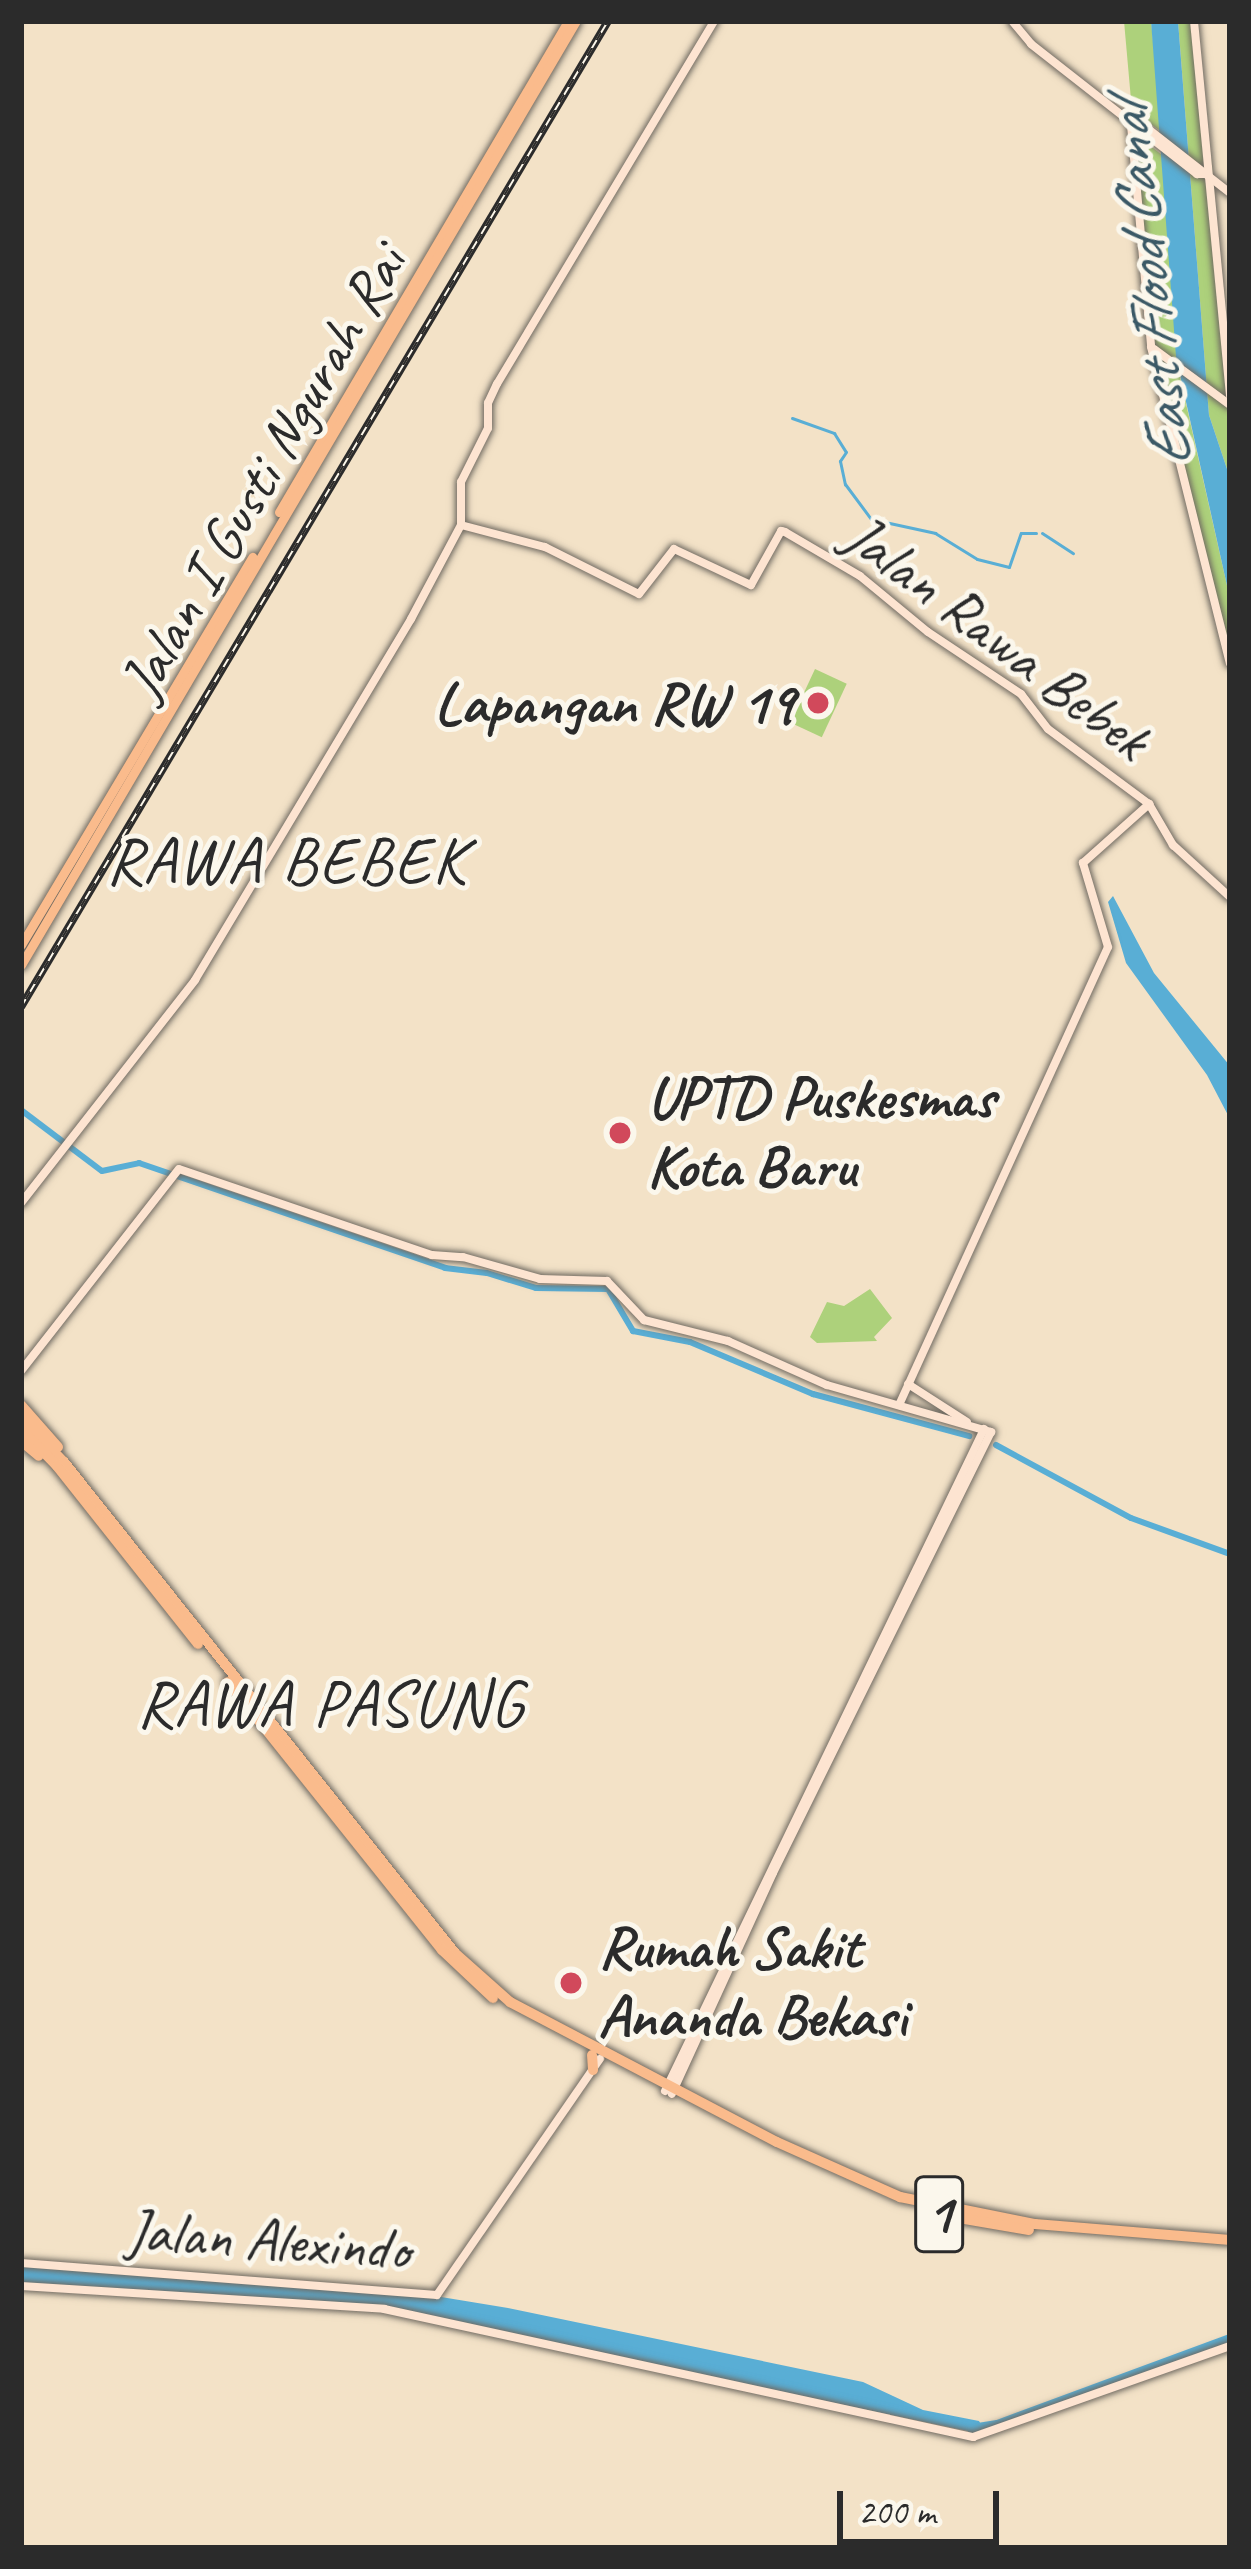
<!DOCTYPE html>
<html>
<head>
<meta charset="utf-8">
<style>
  body { margin:0 }
  #map { position:relative; width:1251px; height:2569px; overflow:hidden; background:#f3e2c7; font-family:Caveat,sans-serif }
  div>[style] { position:absolute }
  .green>* { inset:0; background:#add17b; transform-origin:0 0 }
  .water>* { inset:0; background:#59aed5 }
  .stream>* { height:3px; margin:-1.5px; padding:0 1.5px; transform-origin:1.5px; border-radius:1.5px; background:#59aed5 }
  .canal>* { height:6px; margin:-3px; padding:0 3px; transform-origin:3px; border-radius:3px; background:#59aed5 }
  .river>* { height:9px; margin:-4.5px; padding:0 4.5px; transform-origin:4.5px; border-radius:4.5px; background:#59aed5 }
  .roads { filter:drop-shadow(0 0 3px #716b62) drop-shadow(0 0 3px #716b62) }
  .secondary>* { height:8px; margin:-4px; padding:0 4px; transform-origin:4px; border-radius:4px; background:#fde4d1 }
  .primary>* { height:9px; margin:-4.5px; padding:0 4.5px; transform-origin:4.5px; border-radius:4.5px; background:#fabb8c }
  .highway>* { height:10px; margin:-5px; padding:0 5px; transform-origin:5px; border-radius:5px; background:#fabb8c }
  .rail>* { height:8px; margin-top:-4px; transform-origin:0; background:repeating-linear-gradient(90deg,#fbf7ec 0 9px,#2b2b2b 0 18px); box-sizing:border-box; border-block:3px solid #2b2b2b }
  .dots>* { width:33px; height:33px; translate:-50% -50%; box-sizing:border-box; border:6px solid #fbf7ec; border-radius:50% }
  span { translate:-50% -50%; white-space:nowrap; text-align:center; line-height:1.15; -webkit-text-stroke:10px #fbf7ec; paint-order:stroke }
  .shield-label span { padding:3px 9px; background:#fbf7ec; border:3px solid; border-radius:9px; -webkit-text-stroke-width:0 }
  .shield-label { font-size:57px; color:#2b2b2b; font-weight:700 }
  .street-label { font-size:60px; color:#2b2b2b }
  .poi-label { font-size:60px; color:#2b2b2b; font-weight:700 }
  .right { translate:-100% -50%; text-align:right }
  .left { translate:0 -50%; text-align:left }
  .water-label { font-size:63px; color:#3b5966; font-style:italic }
  .quarter-label { font-size:66px; color:#2b2b2b; letter-spacing:3px }
  .frame { position:absolute; inset:0; border:24px solid #2b2b2b; pointer-events:none }
  .scale { position:absolute; left:837px; top:2491px; width:162px; height:54px; box-sizing:border-box; border:6px solid #2b2b2b; border-top:0; padding-left:15px; font-size:36px; line-height:42px; white-space:nowrap; color:#2b2b2b; -webkit-text-stroke:9px #fbf7ec; paint-order:stroke }
</style>
</head>
<body>
<div id="map">
  <div class="green">
    <i style="clip-path:polygon(1124px 21px,1151px 21px,1162px 132px,1132px 111px)"></i>
    <i style="clip-path:polygon(1178px 21px,1194px 21px,1213px 173px,1230px 396px,1230px 478px,1209px 415px)"></i>
    <i style="clip-path:polygon(1134px 133px,1162px 155px,1178px 368px,1230px 599px,1230px 662px,1151px 347px)"></i>
    <i style="left:815px;top:669px;width:35px;height:59px;rotate:25deg"></i>
    <i style="clip-path:polygon(870px 1289px,892px 1318px,874px 1337px,877px 1341px,817px 1343px,810px 1337px,827px 1302px,844px 1306px)"></i>
  </div>
  <div class="water">
    <i style="clip-path:polygon(1151px 21px,1178px 21px,1209px 415px,1230px 478px,1230px 599px,1176px 357px)"></i>
    <i style="clip-path:polygon(1113px 896px,1154px 973px,1230px 1066px,1230px 1119px,1207px 1075px,1126px 963px,1108px 902px)"></i>
    <i style="clip-path:polygon(21px 2264px,435px 2296px,508px 2308px,863px 2382px,923px 2410px,979px 2421px,987px 2435px,384px 2309px,21px 2286px)"></i>
  </div>
  <div class="stream">
    <i style="left:792px;top:418px;width:45px;rotate:19.7deg"></i>
    <i style="left:834px;top:433px;width:22px;rotate:58deg"></i>
    <i style="left:846px;top:452px;width:11px;rotate:124deg"></i>
    <i style="left:840px;top:461px;width:24px;rotate:78deg"></i>
    <i style="left:845px;top:484px;width:44px;rotate:53.4deg"></i>
    <i style="left:871px;top:519px;width:66px;rotate:12.3deg"></i>
    <i style="left:935px;top:533px;width:49px;rotate:31.8deg"></i>
    <i style="left:977px;top:559px;width:33px;rotate:14deg"></i>
    <i style="left:1009px;top:567px;width:36px;rotate:-71deg"></i>
    <i style="left:1021px;top:533px;width:15px"></i>
    <i style="left:1042px;top:533px;width:37px;rotate:33deg"></i>
  </div>
  <div class="canal">
    <i style="left:21px;top:1110px;width:101px;rotate:37deg"></i>
    <i style="left:102px;top:1171px;width:38px;rotate:-12deg"></i>
    <i style="left:139px;top:1163px;width:324px;rotate:18.9deg"></i>
    <i style="left:445px;top:1268px;width:42px;rotate:6.8deg"></i>
    <i style="left:487px;top:1273px;width:51px;rotate:17deg"></i>
    <i style="left:536px;top:1288px;width:72px;rotate:0.8deg"></i>
    <i style="left:608px;top:1289px;width:49px;rotate:59.2deg"></i>
    <i style="left:633px;top:1331px;width:58px;rotate:10.9deg"></i>
    <i style="left:690px;top:1342px;width:134px;rotate:22.9deg"></i>
    <i style="left:813px;top:1394px;width:162px;rotate:15.1deg"></i>
    <i style="left:996px;top:1445px;width:153px;rotate:28.4deg"></i>
    <i style="left:1131px;top:1518px;width:105px;rotate:20deg"></i>
  </div>
  <div class="river">
    <i style="left:971px;top:2428px;width:26px;rotate:-9deg"></i>
    <i style="left:997px;top:2424px;width:248px;rotate:-20.3deg"></i>
  </div>
  <div class="roads">
    <div class="secondary">
      <i style="left:1012px;top:21px;width:30px;rotate:50deg"></i>
      <i style="left:1031px;top:44px;width:211px;rotate:38.1deg"></i>
      <i style="left:1197px;top:174px;width:7px"></i>
      <i style="left:1194px;top:21px;width:377px;rotate:84.5deg"></i>
      <i style="left:1129px;top:114px;width:128px;rotate:38deg"></i>
      <i style="left:1130px;top:114px;width:234px;rotate:84.8deg"></i>
      <i style="left:1151px;top:347px;width:326px;rotate:76deg"></i>
      <i style="left:1154px;top:349px;width:94px;rotate:36.4deg"></i>
      <i style="left:461px;top:525px;width:87px;rotate:14.7deg"></i>
      <i style="left:545px;top:547px;width:105px;rotate:26.6deg"></i>
      <i style="left:639px;top:594px;width:57px;rotate:-52.1deg"></i>
      <i style="left:674px;top:549px;width:85px;rotate:25.1deg"></i>
      <i style="left:751px;top:585px;width:62px;rotate:-60.9deg"></i>
      <i style="left:781px;top:531px;width:4px;rotate:14deg"></i>
      <i style="left:785px;top:532px;width:87px;rotate:30.4deg"></i>
      <i style="left:860px;top:576px;width:88px;rotate:39.5deg"></i>
      <i style="left:928px;top:632px;width:112px;rotate:33.7deg"></i>
      <i style="left:1021px;top:694px;width:44px;rotate:52.4deg"></i>
      <i style="left:1048px;top:729px;width:126px;rotate:36.6deg"></i>
      <i style="left:1149px;top:804px;width:48px;rotate:59.7deg"></i>
      <i style="left:1173px;top:845px;width:77px;rotate:42.4deg"></i>
      <i style="left:21px;top:1203px;width:283px;rotate:-52deg"></i>
      <i style="left:195px;top:980px;width:421px;rotate:-59.1deg"></i>
      <i style="left:411px;top:619px;width:106px;rotate:-62deg"></i>
      <i style="left:461px;top:525px;width:43px;rotate:-90deg"></i>
      <i style="left:461px;top:482px;width:60px;rotate:-63.4deg"></i>
      <i style="left:488px;top:428px;width:25px;rotate:-90deg"></i>
      <i style="left:488px;top:403px;width:21px;rotate:-65deg"></i>
      <i style="left:497px;top:384px;width:423px;rotate:-59.1deg"></i>
      <i style="left:21px;top:1371px;width:256px;rotate:-52deg"></i>
      <i style="left:179px;top:1169px;width:267px;rotate:18.8deg"></i>
      <i style="left:432px;top:1255px;width:31px;rotate:4deg"></i>
      <i style="left:463px;top:1257px;width:80px;rotate:15.9deg"></i>
      <i style="left:540px;top:1279px;width:67px;rotate:1.7deg"></i>
      <i style="left:607px;top:1281px;width:54px;rotate:46.5deg"></i>
      <i style="left:644px;top:1320px;width:87px;rotate:14deg"></i>
      <i style="left:728px;top:1341px;width:108px;rotate:24deg"></i>
      <i style="left:827px;top:1385px;width:171px;rotate:16deg"></i>
      <i style="left:991px;top:1432px;width:492px;rotate:116.3deg"></i>
      <i style="left:773px;top:1873px;width:243px;rotate:114.6deg"></i>
      <i style="left:908px;top:1384px;width:70px;rotate:32.8deg"></i>
      <i style="left:899px;top:1405px;width:503px;rotate:-65.47deg"></i>
      <i style="left:1108px;top:947px;width:88px;rotate:-106.6deg"></i>
      <i style="left:1083px;top:863px;width:89px;rotate:-41.8deg"></i>
      <i style="left:665px;top:2091px;width:735px;rotate:-64.27deg"></i>
      <i style="left:21px;top:2263px;width:417px;rotate:4.4deg"></i>
      <i style="left:437px;top:2295px;width:287px;rotate:-55.4deg"></i>
      <i style="left:21px;top:2286px;width:364px;rotate:3.6deg"></i>
      <i style="left:384px;top:2309px;width:603px;rotate:12.26deg"></i>
      <i style="left:973px;top:2437px;width:273px;rotate:-19.5deg"></i>
    </div>
    <div class="primary">
      <i style="left:279px;top:512px;width:570px;rotate:-59.52deg"></i>
      <i style="left:21px;top:945px;width:452px;rotate:-59.2deg"></i>
      <i style="left:21px;top:965px;width:1095px;rotate:-59.55deg"></i>
    </div>
    <div class="highway">
      <i style="left:21px;top:1405px;width:56px;rotate:48.6deg"></i>
      <i style="left:21px;top:1418px;width:62px;rotate:45.7deg"></i>
      <i style="left:64px;top:1462px;width:628px;rotate:51.47deg"></i>
      <i style="left:455px;top:1953px;width:74px;rotate:41.7deg"></i>
      <i style="left:510px;top:2002px;width:301px;rotate:27.7deg"></i>
      <i style="left:777px;top:2142px;width:135px;rotate:24.1deg"></i>
      <i style="left:900px;top:2197px;width:138px;rotate:11.3deg"></i>
      <i style="left:1035px;top:2224px;width:196px;rotate:4.7deg"></i>
      <i style="left:21px;top:1429px;width:52px;rotate:45.8deg"></i>
      <i style="left:57px;top:1466px;width:227px;rotate:51.6deg"></i>
      <i style="left:21px;top:1441px;width:23px;rotate:40deg"></i>
      <i style="left:228px;top:1682px;width:343px;rotate:51.4deg"></i>
      <i style="left:442px;top:1950px;width:70px;rotate:43.3deg"></i>
      <i style="left:592px;top:2055px;width:15px;rotate:86deg"></i>
      <i style="left:953px;top:2217px;width:77px;rotate:9.7deg"></i>
    </div>
  </div>
  <div class="rail">
    <i style="left:21px;top:1007px;width:1148px;rotate:-59.23deg"></i>
  </div>
  <div class="dots">
    <i style="left:818px;top:703px;background:#d1495b"></i>
    <i style="left:620px;top:1133px;background:#d1495b"></i>
    <i style="left:571px;top:1983px;background:#d1495b"></i>
  </div>
  <div class="shield-label">
    <span style="left:939px;top:2214px">1</span>
  </div>
  <div class="street-label">
    <span style="left:263px;top:472px;rotate:-60deg">Jalan I Gusti Ngurah Rai</span>
    <span style="left:997px;top:637px;rotate:37deg">Jalan Rawa Bebek</span>
    <span style="left:268px;top:2240px;rotate:4deg">Jalan Alexindo</span>
  </div>
  <div class="poi-label">
    <span class="right" style="left:794px;top:703px">Lapangan RW 19</span>
    <span class="left" style="left:647px;top:1132px">UPTD Puskesmas<br>Kota Baru</span>
    <span class="left" style="left:598px;top:1982px">Rumah Sakit<br>Ananda Bekasi</span>
  </div>
  <div class="water-label">
    <span style="left:1149px;top:287px;rotate:-97deg">East Flood Canal</span>
  </div>
  <div class="quarter-label">
    <span style="left:287px;top:861px">RAWA BEBEK</span>
    <span style="left:331px;top:1704px">RAWA PASUNG</span>
  </div>
  <div class="frame"></div>
  <div class="scale">200 m</div>
</div>
</body>
</html>
